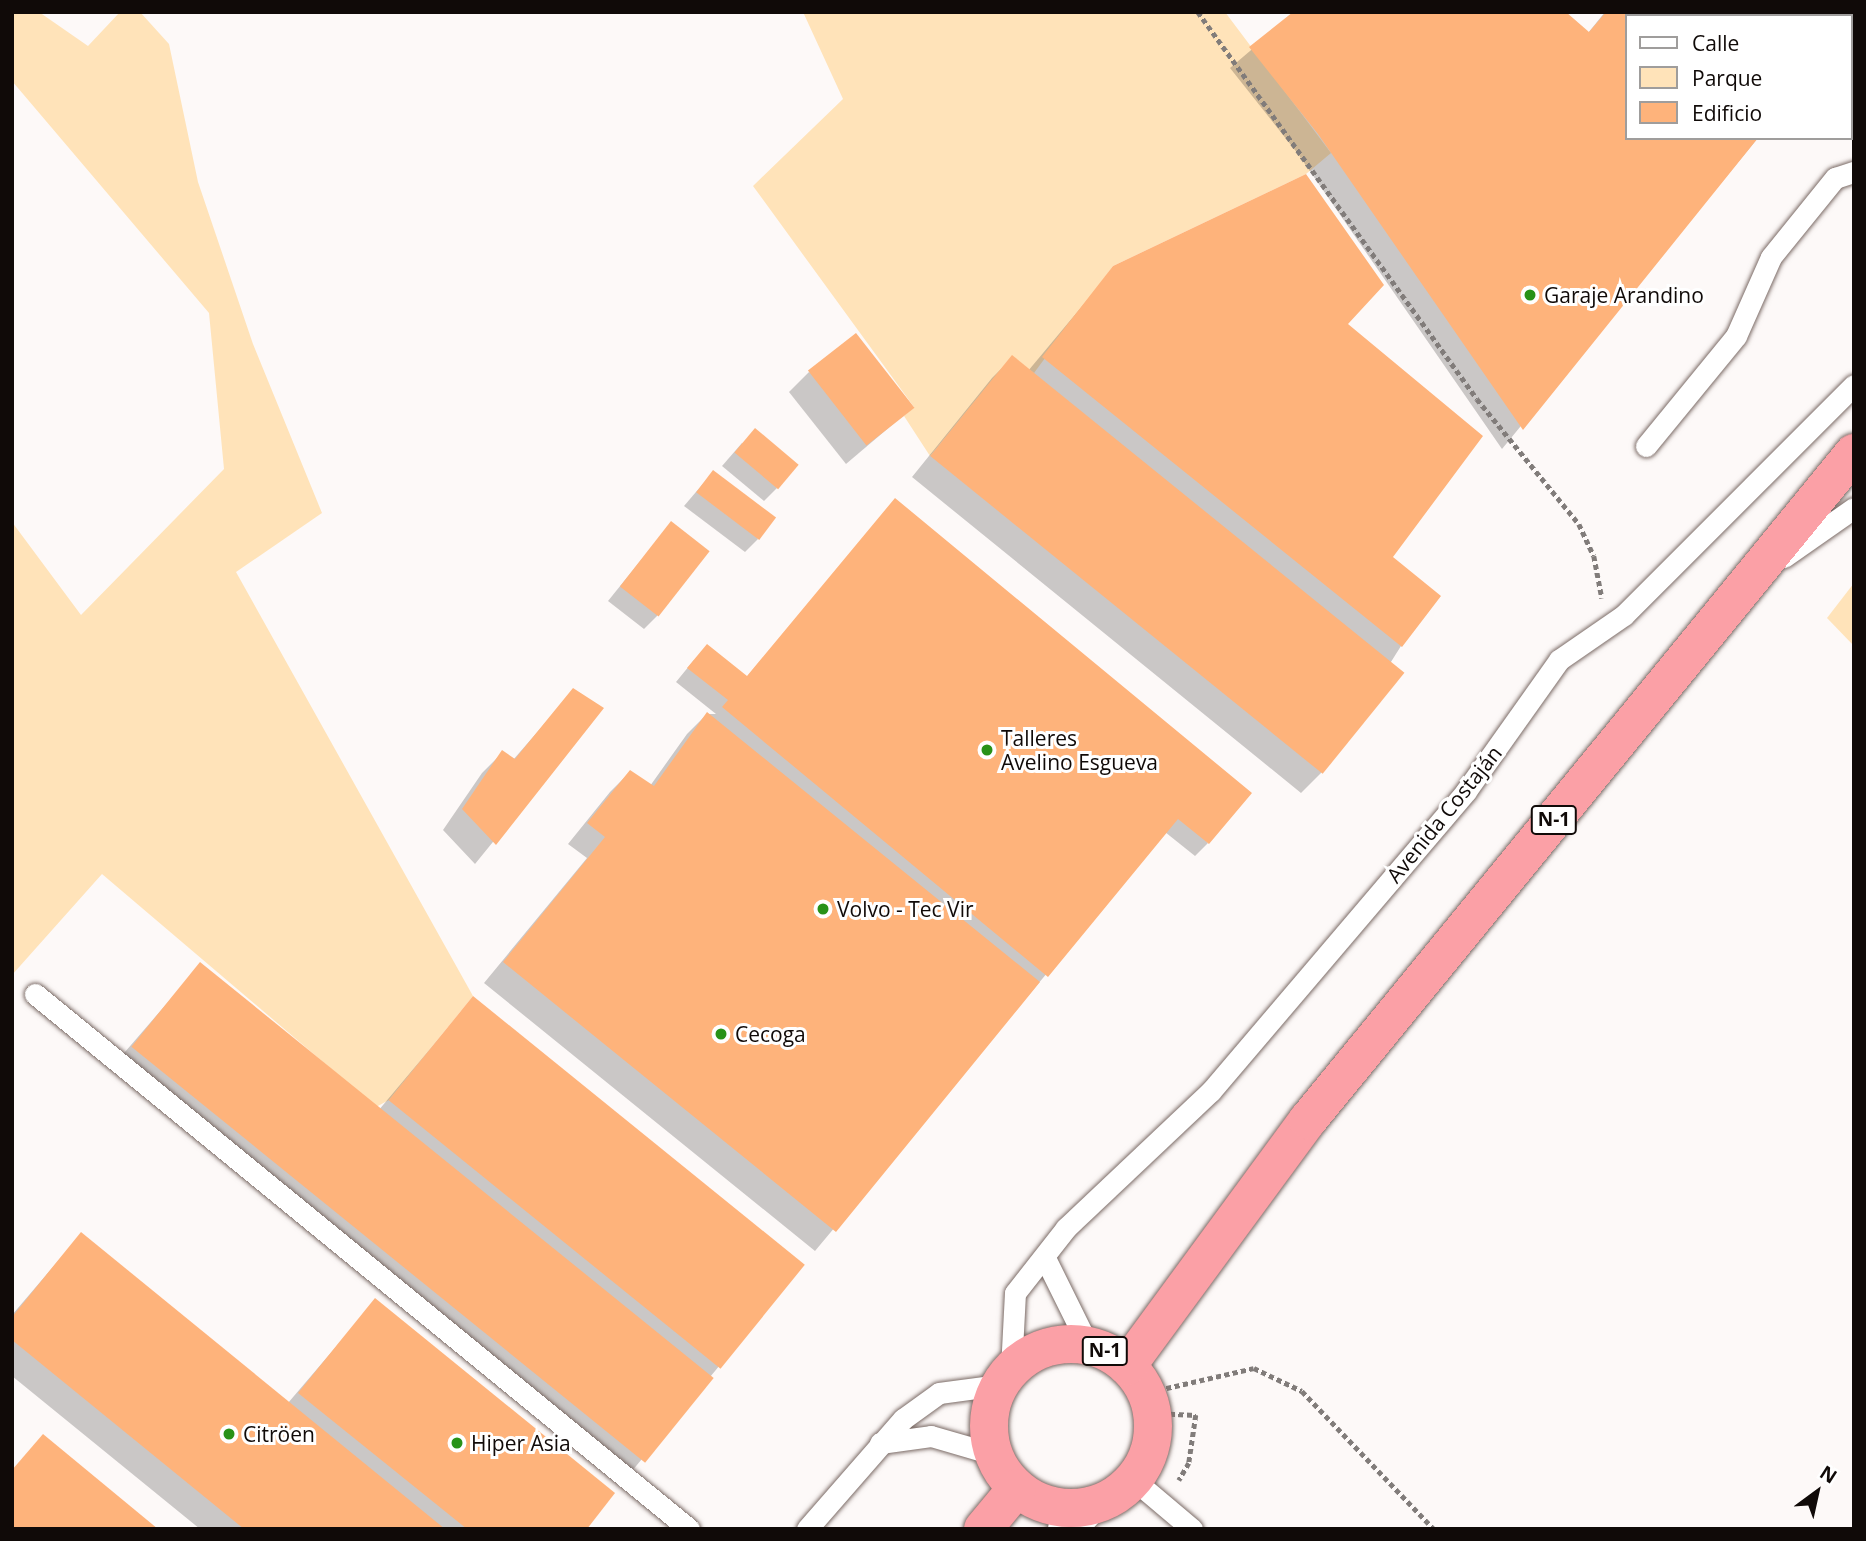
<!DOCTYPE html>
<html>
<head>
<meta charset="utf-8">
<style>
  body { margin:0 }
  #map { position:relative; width:1866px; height:1541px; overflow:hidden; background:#fdf9f8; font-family:"Open Sans",sans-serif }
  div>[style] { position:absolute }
  .green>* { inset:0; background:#ffe3b9 }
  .shadow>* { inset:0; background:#0003 }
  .building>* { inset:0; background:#feb37b; transform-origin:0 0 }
  .path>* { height:4.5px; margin-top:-2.25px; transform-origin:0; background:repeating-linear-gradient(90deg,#817c7a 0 5px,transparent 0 8.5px) }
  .roads { filter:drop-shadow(0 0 2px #7b6b66) drop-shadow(0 0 2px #7b6b66) }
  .lane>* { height:21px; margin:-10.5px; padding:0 10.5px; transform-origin:10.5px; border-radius:10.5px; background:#fff }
  .secondary>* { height:38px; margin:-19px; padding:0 19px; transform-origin:19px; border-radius:19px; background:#fff }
  .highway>* { height:38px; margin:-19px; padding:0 19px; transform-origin:19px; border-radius:19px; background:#fba0a6 }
  .highway>.ring { margin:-19px; padding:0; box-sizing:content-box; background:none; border:38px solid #fba0a6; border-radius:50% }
  .dots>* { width:19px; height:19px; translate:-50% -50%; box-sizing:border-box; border:4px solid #fff; border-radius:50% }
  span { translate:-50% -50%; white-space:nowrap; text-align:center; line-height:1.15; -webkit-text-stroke:6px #fff; paint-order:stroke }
  .shield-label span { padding:2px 5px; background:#fff; border:2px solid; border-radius:5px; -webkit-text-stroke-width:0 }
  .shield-label { font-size:19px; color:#100a08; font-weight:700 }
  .poi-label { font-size:21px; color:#100a08 }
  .left { translate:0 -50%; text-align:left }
  .street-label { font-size:21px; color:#100a08 }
  .frame { position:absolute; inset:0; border:14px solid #100a08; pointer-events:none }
  .legend { position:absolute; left:1625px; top:14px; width:228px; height:126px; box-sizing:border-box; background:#fff; border:2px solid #9f9d9c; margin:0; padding:9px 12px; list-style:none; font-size:21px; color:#100a08 }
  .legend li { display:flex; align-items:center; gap:14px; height:35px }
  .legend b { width:35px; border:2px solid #9f9d9c }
  .north { position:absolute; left:1782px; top:1457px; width:70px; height:70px; -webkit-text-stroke:5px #fff; paint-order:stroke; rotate:33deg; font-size:19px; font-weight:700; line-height:28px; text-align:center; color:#100a08 }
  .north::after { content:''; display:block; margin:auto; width:24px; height:32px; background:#100a08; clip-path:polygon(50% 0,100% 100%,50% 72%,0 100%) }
</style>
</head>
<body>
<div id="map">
  <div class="green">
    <i style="clip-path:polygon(12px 12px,39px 12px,88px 46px,120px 12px,140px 12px,169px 44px,198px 182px,253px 344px,322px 513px,236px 572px,473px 996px,389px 1100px,376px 1107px,102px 874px,12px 975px,12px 522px,81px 615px,224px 469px,209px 313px,12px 81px)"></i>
    <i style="clip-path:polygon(803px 12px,1225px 12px,1331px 153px,1306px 174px,1113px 266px,1034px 373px,1012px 356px,930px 456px,904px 416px,914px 407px,753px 186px,843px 99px)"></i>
    <i style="clip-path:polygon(1854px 583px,1854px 646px,1827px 618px)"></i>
  </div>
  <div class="shadow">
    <i style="clip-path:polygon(1296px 12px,1588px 33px,1605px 12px,1775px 16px,1626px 16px,1626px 138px,1758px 138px,1502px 449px,1298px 154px,1230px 68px)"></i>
    <i style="clip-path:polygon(1777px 12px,1852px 12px,1850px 16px)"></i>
    <i style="clip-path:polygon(1114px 268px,1345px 324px,1401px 646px,1321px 773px,1301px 793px,912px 477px,992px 378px,1012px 358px,1028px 371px)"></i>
    <i style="clip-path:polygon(809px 372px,912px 408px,846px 464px,789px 392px)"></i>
    <i style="clip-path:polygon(742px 443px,777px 488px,764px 501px,722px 466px)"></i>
    <i style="clip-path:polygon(713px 472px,758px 539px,745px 552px,684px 506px)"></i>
    <i style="clip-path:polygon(895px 500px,1208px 843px,1195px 856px,1165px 832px,815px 1251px,484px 983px,587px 858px,568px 844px,610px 792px,630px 772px,650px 786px,687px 734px,707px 714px,716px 714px,676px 682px,694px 660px,746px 678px)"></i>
    <i style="clip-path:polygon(671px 523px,657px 616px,644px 629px,608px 601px)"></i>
    <i style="clip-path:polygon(573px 691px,601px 709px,475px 864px,443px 830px,482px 773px,502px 753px,513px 760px)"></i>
    <i style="clip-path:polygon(200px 965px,378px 1111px,473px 998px,803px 1265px,622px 1483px,112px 1067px)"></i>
    <i style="clip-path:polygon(81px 1234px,288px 1403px,375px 1301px,584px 1529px,200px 1529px,12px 1376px,12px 1315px)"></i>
  </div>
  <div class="building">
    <i style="clip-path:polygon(1293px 12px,1566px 12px,1589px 32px,1606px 12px,1777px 16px,1626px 16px,1626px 138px,1758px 138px,1523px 430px,1318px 134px,1249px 47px)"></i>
    <i style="clip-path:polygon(1306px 174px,1384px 285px,1348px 324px,1483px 436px,1393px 557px,1441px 596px,1402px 647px,1042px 357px,1113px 266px)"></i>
    <i style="left:856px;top:333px;width:95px;height:61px;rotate:52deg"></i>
    <i style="left:1012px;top:355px;width:505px;height:130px;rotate:39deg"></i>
    <i style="left:755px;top:428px;width:57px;height:32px;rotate:40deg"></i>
    <i style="left:713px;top:470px;width:79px;height:28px;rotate:37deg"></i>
    <i style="clip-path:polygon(895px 498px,1252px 793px,1209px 844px,1178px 819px,1048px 977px,722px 707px,728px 700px,687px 668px,707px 644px,747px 676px)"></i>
    <i style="left:671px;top:521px;width:49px;height:83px;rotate:38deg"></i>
    <i style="clip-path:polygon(573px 688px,604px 708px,496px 845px,462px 809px,502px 750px,515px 759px)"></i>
    <i style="clip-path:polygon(707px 712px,1040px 982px,836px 1232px,503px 962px,605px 837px,587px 823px,630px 770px,654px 786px)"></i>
    <i style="left:200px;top:962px;width:661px;height:109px;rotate:39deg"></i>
    <i style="left:473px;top:996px;width:427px;height:134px;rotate:39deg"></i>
    <i style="clip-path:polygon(81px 1232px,445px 1529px,244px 1529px,12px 1340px,12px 1317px)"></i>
    <i style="clip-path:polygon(375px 1298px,615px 1493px,587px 1529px,467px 1529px,298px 1393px)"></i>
    <i style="clip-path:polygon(43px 1434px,158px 1529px,12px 1529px,12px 1470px)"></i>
  </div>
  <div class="path">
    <i style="left:1198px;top:12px;width:477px;rotate:54.2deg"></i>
    <i style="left:1477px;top:399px;width:161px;rotate:50.8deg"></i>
    <i style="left:1579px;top:524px;width:35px;rotate:65deg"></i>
    <i style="left:1594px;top:556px;width:43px;rotate:79.2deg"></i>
    <i style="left:1158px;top:1390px;width:98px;rotate:-12.9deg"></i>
    <i style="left:1254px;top:1368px;width:53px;rotate:25.6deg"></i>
    <i style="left:1302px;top:1391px;width:191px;rotate:46.3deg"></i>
    <i style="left:1153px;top:1413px;width:43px;rotate:2.7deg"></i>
    <i style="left:1196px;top:1415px;width:49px;rotate:98.3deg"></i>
    <i style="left:1189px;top:1463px;width:20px;rotate:120deg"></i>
  </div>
  <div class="roads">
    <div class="lane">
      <i style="left:1646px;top:446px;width:142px;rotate:-50.7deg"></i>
      <i style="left:1736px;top:336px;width:86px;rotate:-66.1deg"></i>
      <i style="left:1771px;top:257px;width:102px;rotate:-51deg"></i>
      <i style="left:1835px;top:178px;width:20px;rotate:-18deg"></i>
      <i style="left:1784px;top:557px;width:85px;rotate:-35deg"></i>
      <i style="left:35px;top:994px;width:845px;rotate:39.28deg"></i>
      <i style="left:1045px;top:1258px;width:97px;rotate:63.7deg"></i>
      <i style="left:1011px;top:1369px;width:76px;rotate:-87deg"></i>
      <i style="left:1015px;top:1293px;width:83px;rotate:-51.9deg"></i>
      <i style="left:1066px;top:1228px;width:199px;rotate:-43.4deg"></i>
      <i style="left:1211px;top:1091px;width:394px;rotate:-49.6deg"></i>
      <i style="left:1466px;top:791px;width:161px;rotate:-54.6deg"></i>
      <i style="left:1559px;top:660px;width:79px;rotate:-34.7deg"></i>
      <i style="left:1624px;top:615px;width:325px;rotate:-45deg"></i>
      <i style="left:880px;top:1443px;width:51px;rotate:-7.8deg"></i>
      <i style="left:931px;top:1436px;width:65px;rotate:16.2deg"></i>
      <i style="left:1134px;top:1480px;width:76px;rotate:40.2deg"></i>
      <i style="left:807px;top:1529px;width:146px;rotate:-48.9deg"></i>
      <i style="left:903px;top:1419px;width:44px;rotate:-35.8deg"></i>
      <i style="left:939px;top:1393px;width:61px;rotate:-7.6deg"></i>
    </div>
    <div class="secondary">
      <i style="left:1067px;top:1529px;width:28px;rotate:-48deg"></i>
    </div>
    <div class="highway">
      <i class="ring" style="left:989px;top:1344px;width:126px;height:126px"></i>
      <i style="left:1127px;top:1366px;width:305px;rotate:-53.7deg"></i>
      <i style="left:1308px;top:1120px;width:862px;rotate:-50.7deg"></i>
      <i style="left:983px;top:1529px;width:53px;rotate:-50.3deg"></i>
    </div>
  </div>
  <div class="dots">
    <i style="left:1530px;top:295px;background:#289218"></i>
    <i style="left:987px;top:750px;background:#289218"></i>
    <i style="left:823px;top:909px;background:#289218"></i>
    <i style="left:721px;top:1034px;background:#289218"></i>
    <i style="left:229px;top:1434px;background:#289218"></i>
    <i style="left:457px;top:1443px;background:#289218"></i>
  </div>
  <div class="shield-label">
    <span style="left:1554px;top:820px">N-1</span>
    <span style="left:1105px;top:1351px">N-1</span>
  </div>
  <div class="poi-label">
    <span class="left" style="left:1544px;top:295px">Garaje Arandino</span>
    <span class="left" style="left:1001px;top:750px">Talleres<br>Avelino Esgueva</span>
    <span class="left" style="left:837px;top:909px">Volvo - Tec Vir</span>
    <span class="left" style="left:735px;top:1034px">Cecoga</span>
    <span class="left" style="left:243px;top:1434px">Citröen</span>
    <span class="left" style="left:471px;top:1443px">Hiper Asia</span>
  </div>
  <div class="street-label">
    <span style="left:1444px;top:814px;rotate:-51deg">Avenida Costaján</span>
  </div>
  <div class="frame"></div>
  <ul class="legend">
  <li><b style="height:9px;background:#fff"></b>Calle</li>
  <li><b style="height:19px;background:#ffe3b9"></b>Parque</li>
  <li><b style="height:19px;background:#feb37b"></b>Edificio</li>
  </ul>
  <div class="north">N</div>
</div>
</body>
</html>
